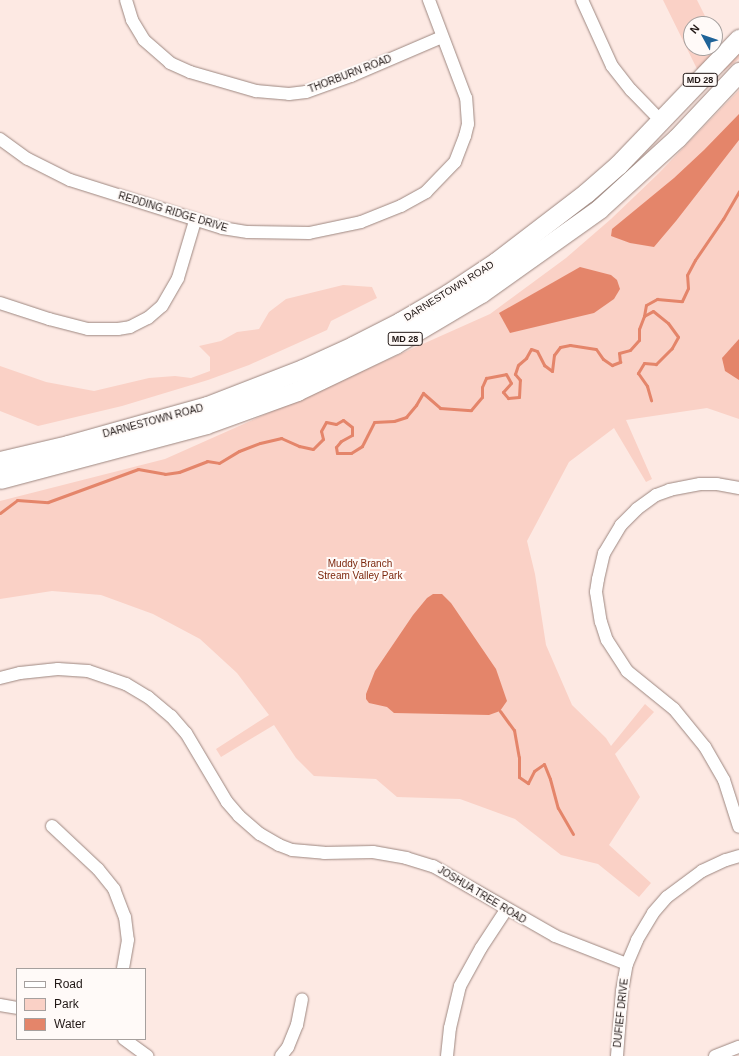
<!DOCTYPE html>
<html>
<head>
<meta charset="utf-8">
<style>
  body { margin:0 }
  #map { position:relative; width:739px; height:1056px; overflow:hidden; background:#fde9e3; font-family:Arial,sans-serif }
  div>[style] { position:absolute }
  .green>* { inset:0; background:#fad1c6 }
  .water>* { inset:0; background:#e4856a }
  .stream>* { height:3px; margin:-1.5px; padding:0 1.5px; transform-origin:1.5px; border-radius:1.5px; background:#e4856a }
  .roads { filter:drop-shadow(0 0 1px #9d8780) drop-shadow(0 0 1px #9d8780) }
  .minor>* { height:12px; margin:-6px; padding:0 6px; transform-origin:6px; border-radius:6px; background:#fff }
  .primary>* { height:19px; margin:-9.5px; padding:0 9.5px; transform-origin:9.5px; border-radius:9.5px; background:#fff }
  span { translate:-50% -50%; white-space:nowrap; text-align:center; line-height:1.15; -webkit-text-stroke:4px #fffaf8; paint-order:stroke }
  .shield-label span { padding:1px 3px; background:#fffaf8; border:1px solid; border-radius:3px; -webkit-text-stroke-width:0 }
  .shield-label { font-size:9px; color:#211816; font-weight:700 }
  .street-label { font-size:10px; color:#211816 }
  .park-label { font-size:10px; color:#7c270d }
  .legend { position:absolute; left:16px; top:968px; width:130px; height:72px; box-sizing:border-box; background:#fffaf8; border:1px solid #a6a09e; margin:0; padding:5px 7px; list-style:none; font-size:12px; color:#211816 }
  .legend li { display:flex; align-items:center; gap:8px; height:20px }
  .legend b { width:20px; border:1px solid #a6a09e }
  .north { position:absolute; left:683px; top:16px; width:40px; height:40px; box-sizing:border-box; background:#fffaf8; border:1px solid #a6a09e; border-radius:50%; rotate:310deg; font-size:11px; font-weight:700; line-height:16px; text-align:center; color:#211816 }
  .north::after { content:''; display:block; margin:auto; width:14px; height:18px; background:#1f6398; clip-path:polygon(50% 0,100% 100%,50% 72%,0 100%) }
</style>
</head>
<body>
<div id="map">
  <div class="green">
    <i style="clip-path:polygon(663px 0,697px 0,709px 24px,691px 24px,691px 48px,715px 48px,715px 37px,720px 47px,698px 71px)"></i>
    <i style="clip-path:polygon(739px 51px,739px 59px,724px 71px,723px 69px)"></i>
    <i style="clip-path:polygon(739px 90px,739px 419px,707px 408px,626px 420px,652px 479px,646px 482px,614px 428px,569px 462px,527px 541px,535px 574px,546px 645px,572px 705px,606px 738px,611px 746px,645px 704px,654px 712px,615px 754px,640px 797px,609px 845px,651px 883px,639px 897px,598px 864px,561px 855px,515px 819px,460px 799px,397px 797px,376px 779px,314px 776px,296px 758px,274px 725px,221px 757px,216px 749px,269px 715px,237px 673px,200px 639px,153px 614px,101px 595px,52px 591px,0 599px,0 501px,165px 459px,490px 314px,566px 258px,611px 219px,659px 173px)"></i>
    <i style="clip-path:polygon(343px 285px,372px 287px,377px 298px,331px 321px,327px 330px,249px 365px,208px 380px,122px 406px,38px 426px,0 411px,0 366px,46px 382px,94px 391px,149px 378px,175px 376px,191px 378px,210px 371px,210px 357px,199px 346px,221px 341px,237px 332px,259px 329px,269px 312px,286px 299px)"></i>
  </div>
  <div class="water">
    <i style="clip-path:polygon(739px 114px,739px 140px,676px 221px,654px 247px,630px 243px,611px 236px,612px 229px,674px 178px,704px 150px)"></i>
    <i style="clip-path:polygon(580px 267px,611px 275px,617px 280px,620px 289px,614px 299px,594px 313px,510px 333px,499px 313px)"></i>
    <i style="clip-path:polygon(739px 339px,739px 380px,725px 371px,722px 358px)"></i>
    <i style="clip-path:polygon(433px 594px,442px 594px,451px 603px,496px 669px,507px 701px,500px 711px,489px 715px,394px 713px,387px 707px,369px 703px,366px 699px,366px 694px,375px 671px,413px 615px,427px 598px)"></i>
  </div>
  <div class="stream">
    <i style="left:644px;top:316px;width:10px;rotate:-29deg"></i>
    <i style="left:653px;top:311px;width:19px;rotate:39deg"></i>
    <i style="left:668px;top:323px;width:17px;rotate:54deg"></i>
    <i style="left:678px;top:337px;width:13px;rotate:119deg"></i>
    <i style="left:672px;top:348px;width:23px;rotate:135deg"></i>
    <i style="left:656px;top:364px;width:12px;rotate:-175deg"></i>
    <i style="left:644px;top:363px;width:12px;rotate:121deg"></i>
    <i style="left:638px;top:373px;width:16px;rotate:55deg"></i>
    <i style="left:647px;top:386px;width:15px;rotate:74deg"></i>
    <i style="left:0;top:513px;width:21px;rotate:-37deg"></i>
    <i style="left:17px;top:500px;width:31px;rotate:4deg"></i>
    <i style="left:48px;top:502px;width:96px;rotate:-20.1deg"></i>
    <i style="left:138px;top:469px;width:27px;rotate:10deg"></i>
    <i style="left:165px;top:474px;width:14px;rotate:-8deg"></i>
    <i style="left:179px;top:472px;width:30px;rotate:-21deg"></i>
    <i style="left:207px;top:461px;width:12px;rotate:9deg"></i>
    <i style="left:219px;top:463px;width:23px;rotate:-31deg"></i>
    <i style="left:239px;top:451px;width:22px;rotate:-21deg"></i>
    <i style="left:260px;top:443px;width:22px;rotate:-13deg"></i>
    <i style="left:281px;top:438px;width:20px;rotate:24deg"></i>
    <i style="left:299px;top:446px;width:14px;rotate:12deg"></i>
    <i style="left:313px;top:449px;width:14px;rotate:-45deg"></i>
    <i style="left:323px;top:439px;width:8px;rotate:-104deg"></i>
    <i style="left:321px;top:431px;width:10px;rotate:-61deg"></i>
    <i style="left:326px;top:422px;width:10px;rotate:11deg"></i>
    <i style="left:336px;top:424px;width:8px;rotate:-30deg"></i>
    <i style="left:343px;top:420px;width:11px;rotate:38deg"></i>
    <i style="left:352px;top:427px;width:8px;rotate:90deg"></i>
    <i style="left:352px;top:435px;width:13px;rotate:151deg"></i>
    <i style="left:341px;top:441px;width:8px;rotate:130deg"></i>
    <i style="left:336px;top:447px;width:6px;rotate:81deg"></i>
    <i style="left:337px;top:453px;width:14px"></i>
    <i style="left:351px;top:453px;width:13px;rotate:-32deg"></i>
    <i style="left:362px;top:446px;width:27px;rotate:-63deg"></i>
    <i style="left:374px;top:422px;width:20px;rotate:-3deg"></i>
    <i style="left:394px;top:421px;width:13px;rotate:-18deg"></i>
    <i style="left:406px;top:417px;width:16px;rotate:-50deg"></i>
    <i style="left:416px;top:405px;width:14px;rotate:-60deg"></i>
    <i style="left:423px;top:393px;width:23px;rotate:41deg"></i>
    <i style="left:440px;top:408px;width:31px;rotate:4deg"></i>
    <i style="left:471px;top:410px;width:17px;rotate:-50deg"></i>
    <i style="left:482px;top:397px;width:10px;rotate:-90deg"></i>
    <i style="left:482px;top:387px;width:10px;rotate:-66deg"></i>
    <i style="left:486px;top:378px;width:20px;rotate:-11deg"></i>
    <i style="left:506px;top:374px;width:10px;rotate:61deg"></i>
    <i style="left:511px;top:383px;width:12px;rotate:132deg"></i>
    <i style="left:503px;top:392px;width:8px;rotate:50deg"></i>
    <i style="left:508px;top:398px;width:11px;rotate:-5deg"></i>
    <i style="left:519px;top:397px;width:17px;rotate:-87deg"></i>
    <i style="left:520px;top:380px;width:8px;rotate:-130deg"></i>
    <i style="left:515px;top:374px;width:9px;rotate:-72deg"></i>
    <i style="left:518px;top:365px;width:11px;rotate:-41deg"></i>
    <i style="left:526px;top:358px;width:10px;rotate:-61deg"></i>
    <i style="left:531px;top:349px;width:6px;rotate:18deg"></i>
    <i style="left:537px;top:351px;width:16px;rotate:63deg"></i>
    <i style="left:544px;top:365px;width:10px;rotate:37deg"></i>
    <i style="left:552px;top:371px;width:16px;rotate:-83deg"></i>
    <i style="left:554px;top:355px;width:10px;rotate:-53deg"></i>
    <i style="left:560px;top:347px;width:10px;rotate:-11deg"></i>
    <i style="left:570px;top:345px;width:26px;rotate:9deg"></i>
    <i style="left:596px;top:349px;width:12px;rotate:55deg"></i>
    <i style="left:603px;top:359px;width:11px;rotate:34deg"></i>
    <i style="left:612px;top:365px;width:9px;rotate:-21deg"></i>
    <i style="left:620px;top:362px;width:9px;rotate:-96deg"></i>
    <i style="left:619px;top:353px;width:11px;rotate:-15deg"></i>
    <i style="left:630px;top:350px;width:13px;rotate:-48deg"></i>
    <i style="left:639px;top:340px;width:11px;rotate:-90deg"></i>
    <i style="left:639px;top:329px;width:14px;rotate:-69deg"></i>
    <i style="left:644px;top:316px;width:11px;rotate:-80deg"></i>
    <i style="left:646px;top:305px;width:13px;rotate:-29deg"></i>
    <i style="left:657px;top:299px;width:25px;rotate:5deg"></i>
    <i style="left:682px;top:301px;width:14px;rotate:-65deg"></i>
    <i style="left:688px;top:288px;width:13px;rotate:-94deg"></i>
    <i style="left:687px;top:275px;width:17px;rotate:-62deg"></i>
    <i style="left:695px;top:260px;width:50px;rotate:-55.7deg"></i>
    <i style="left:723px;top:219px;width:32px;rotate:-60deg"></i>
    <i style="left:500px;top:711px;width:24px;rotate:54deg"></i>
    <i style="left:514px;top:730px;width:27px;rotate:80deg"></i>
    <i style="left:519px;top:757px;width:20px;rotate:90deg"></i>
    <i style="left:519px;top:777px;width:11px;rotate:34deg"></i>
    <i style="left:528px;top:783px;width:13px;rotate:-63deg"></i>
    <i style="left:534px;top:771px;width:12px;rotate:-35deg"></i>
    <i style="left:544px;top:764px;width:16px;rotate:68deg"></i>
    <i style="left:550px;top:779px;width:30px;rotate:75deg"></i>
    <i style="left:558px;top:808px;width:30px;rotate:60deg"></i>
  </div>
  <div class="roads">
    <div class="minor">
      <i style="left:126px;top:0;width:21px;rotate:73deg"></i>
      <i style="left:132px;top:20px;width:23px;rotate:59deg"></i>
      <i style="left:144px;top:40px;width:35px;rotate:41deg"></i>
      <i style="left:170px;top:63px;width:22px;rotate:24deg"></i>
      <i style="left:190px;top:72px;width:69px;rotate:16.1deg"></i>
      <i style="left:256px;top:91px;width:33px;rotate:5deg"></i>
      <i style="left:289px;top:94px;width:17px;rotate:-7deg"></i>
      <i style="left:306px;top:92px;width:48px;rotate:-19.6deg"></i>
      <i style="left:351px;top:76px;width:99px;rotate:-23.2deg"></i>
      <i style="left:582px;top:0;width:72px;rotate:65.6deg"></i>
      <i style="left:612px;top:66px;width:31px;rotate:52deg"></i>
      <i style="left:631px;top:90px;width:43px;rotate:45.9deg"></i>
      <i style="left:0;top:139px;width:34px;rotate:36deg"></i>
      <i style="left:28px;top:159px;width:47px;rotate:26.6deg"></i>
      <i style="left:70px;top:180px;width:159px;rotate:17.5deg"></i>
      <i style="left:222px;top:228px;width:26px;rotate:9deg"></i>
      <i style="left:248px;top:232px;width:61px;rotate:0.9deg"></i>
      <i style="left:309px;top:233px;width:53px;rotate:-11.9deg"></i>
      <i style="left:361px;top:222px;width:43px;rotate:-21.8deg"></i>
      <i style="left:401px;top:206px;width:29px;rotate:-29deg"></i>
      <i style="left:426px;top:192px;width:42px;rotate:-46deg"></i>
      <i style="left:455px;top:162px;width:28px;rotate:-69deg"></i>
      <i style="left:465px;top:136px;width:12px;rotate:-76deg"></i>
      <i style="left:468px;top:124px;width:26px;rotate:-94deg"></i>
      <i style="left:466px;top:98px;width:105px;rotate:-110.7deg"></i>
      <i style="left:0;top:303px;width:52px;rotate:18.1deg"></i>
      <i style="left:49px;top:319px;width:40px;rotate:14.4deg"></i>
      <i style="left:88px;top:329px;width:30px"></i>
      <i style="left:118px;top:329px;width:12px;rotate:-9deg"></i>
      <i style="left:130px;top:327px;width:20px;rotate:-27deg"></i>
      <i style="left:148px;top:318px;width:18px;rotate:-41deg"></i>
      <i style="left:162px;top:306px;width:32px;rotate:-60deg"></i>
      <i style="left:178px;top:278px;width:59px;rotate:-73.4deg"></i>
      <i style="left:739px;top:488px;width:22px;rotate:-170deg"></i>
      <i style="left:717px;top:484px;width:17px;rotate:180deg"></i>
      <i style="left:700px;top:484px;width:31px;rotate:169deg"></i>
      <i style="left:670px;top:490px;width:15px;rotate:160deg"></i>
      <i style="left:656px;top:495px;width:24px;rotate:144deg"></i>
      <i style="left:637px;top:509px;width:23px;rotate:135deg"></i>
      <i style="left:621px;top:525px;width:33px;rotate:121deg"></i>
      <i style="left:604px;top:553px;width:27px;rotate:103deg"></i>
      <i style="left:598px;top:579px;width:13px;rotate:99deg"></i>
      <i style="left:596px;top:592px;width:30px;rotate:81deg"></i>
      <i style="left:601px;top:622px;width:19px;rotate:72deg"></i>
      <i style="left:607px;top:640px;width:37px;rotate:57deg"></i>
      <i style="left:627px;top:671px;width:60px;rotate:39deg"></i>
      <i style="left:674px;top:709px;width:49px;rotate:50.8deg"></i>
      <i style="left:705px;top:747px;width:38px;rotate:60deg"></i>
      <i style="left:724px;top:780px;width:49px;rotate:72.3deg"></i>
      <i style="left:0;top:678px;width:21px;rotate:-14deg"></i>
      <i style="left:20px;top:673px;width:38px;rotate:-6deg"></i>
      <i style="left:58px;top:669px;width:30px;rotate:4deg"></i>
      <i style="left:88px;top:671px;width:40px;rotate:18.9deg"></i>
      <i style="left:126px;top:684px;width:26px;rotate:31deg"></i>
      <i style="left:148px;top:697px;width:30px;rotate:40deg"></i>
      <i style="left:171px;top:716px;width:23px;rotate:49deg"></i>
      <i style="left:186px;top:733px;width:80px;rotate:59.3deg"></i>
      <i style="left:227px;top:802px;width:18px;rotate:49deg"></i>
      <i style="left:239px;top:816px;width:28px;rotate:41deg"></i>
      <i style="left:260px;top:834px;width:22px;rotate:30deg"></i>
      <i style="left:279px;top:845px;width:14px;rotate:21deg"></i>
      <i style="left:292px;top:850px;width:32px;rotate:5deg"></i>
      <i style="left:324px;top:853px;width:49px;rotate:-1.2deg"></i>
      <i style="left:373px;top:852px;width:34px;rotate:10deg"></i>
      <i style="left:406px;top:858px;width:28px;rotate:17deg"></i>
      <i style="left:433px;top:866px;width:141px;rotate:29.8deg"></i>
      <i style="left:555px;top:936px;width:77px;rotate:21.3deg"></i>
      <i style="left:52px;top:826px;width:63px;rotate:43.1deg"></i>
      <i style="left:98px;top:869px;width:26px;rotate:51deg"></i>
      <i style="left:114px;top:889px;width:30px;rotate:69deg"></i>
      <i style="left:125px;top:917px;width:23px;rotate:83deg"></i>
      <i style="left:128px;top:940px;width:29px;rotate:100deg"></i>
      <i style="left:0;top:1005px;width:17px;rotate:10deg"></i>
      <i style="left:124px;top:1039px;width:29px;rotate:36deg"></i>
      <i style="left:281px;top:1056px;width:11px;rotate:-52deg"></i>
      <i style="left:288px;top:1047px;width:24px;rotate:-68deg"></i>
      <i style="left:297px;top:1025px;width:26px;rotate:-79deg"></i>
      <i style="left:447px;top:1056px;width:28px;rotate:-84deg"></i>
      <i style="left:450px;top:1028px;width:43px;rotate:-76.6deg"></i>
      <i style="left:460px;top:986px;width:43px;rotate:-61.1deg"></i>
      <i style="left:481px;top:948px;width:45px;rotate:-56.7deg"></i>
      <i style="left:617px;top:1056px;width:65px;rotate:-85.6deg"></i>
      <i style="left:622px;top:991px;width:27px;rotate:-80deg"></i>
      <i style="left:627px;top:964px;width:26px;rotate:-67deg"></i>
      <i style="left:637px;top:940px;width:31px;rotate:-59deg"></i>
      <i style="left:653px;top:913px;width:21px;rotate:-49deg"></i>
      <i style="left:667px;top:897px;width:44px;rotate:-36.6deg"></i>
      <i style="left:702px;top:871px;width:26px;rotate:-25deg"></i>
      <i style="left:726px;top:860px;width:14px;rotate:-17deg"></i>
      <i style="left:715px;top:1056px;width:26px;rotate:-21deg"></i>
    </div>
    <div class="primary">
      <i style="left:0;top:461px;width:70px;rotate:-13.2deg"></i>
      <i style="left:68px;top:445px;width:144px;rotate:-15.7deg"></i>
      <i style="left:207px;top:406px;width:103px;rotate:-21.1deg"></i>
      <i style="left:303px;top:369px;width:55px;rotate:-24.7deg"></i>
      <i style="left:353px;top:346px;width:53px;rotate:-27.1deg"></i>
      <i style="left:400px;top:322px;width:56px;rotate:-30.3deg"></i>
      <i style="left:448px;top:294px;width:58px;rotate:-33.7deg"></i>
      <i style="left:496px;top:262px;width:113px;rotate:-37.5deg"></i>
      <i style="left:586px;top:193px;width:43px;rotate:-41.2deg"></i>
      <i style="left:618px;top:165px;width:175px;rotate:-46.2deg"></i>
      <i style="left:0;top:479px;width:213px;rotate:-14.9deg"></i>
      <i style="left:206px;top:424px;width:97px;rotate:-19.9deg"></i>
      <i style="left:297px;top:391px;width:109px;rotate:-25.6deg"></i>
      <i style="left:395px;top:344px;width:100px;rotate:-30.7deg"></i>
      <i style="left:481px;top:293px;width:145px;rotate:-35.4deg"></i>
      <i style="left:599px;top:209px;width:105px;rotate:-42.3deg"></i>
      <i style="left:677px;top:138px;width:91px;rotate:-46.8deg"></i>
    </div>
  </div>
  <div class="shield-label">
    <span style="left:700px;top:80px">MD 28</span>
    <span style="left:405px;top:339px">MD 28</span>
  </div>
  <div class="street-label">
    <span style="left:350px;top:74px;rotate:-21deg">THORBURN ROAD</span>
    <span style="left:173px;top:212px;rotate:17deg">REDDING RIDGE DRIVE</span>
    <span style="left:449px;top:291px;rotate:-32deg">DARNESTOWN ROAD</span>
    <span style="left:153px;top:421px;rotate:-15deg">DARNESTOWN ROAD</span>
    <span style="left:482px;top:895px;rotate:31deg">JOSHUA TREE ROAD</span>
    <span style="left:621px;top:1013px;rotate:-84deg">DUFIEF DRIVE</span>
  </div>
  <div class="park-label">
    <span style="left:360px;top:569px">Muddy Branch<br>Stream Valley Park</span>
  </div>
  <ul class="legend">
  <li><b style="height:5px;background:#fff"></b>Road</li>
  <li><b style="height:11px;background:#fad1c6"></b>Park</li>
  <li><b style="height:11px;background:#e4856a"></b>Water</li>
  </ul>
  <div class="north">N</div>
</div>
</body>
</html>
